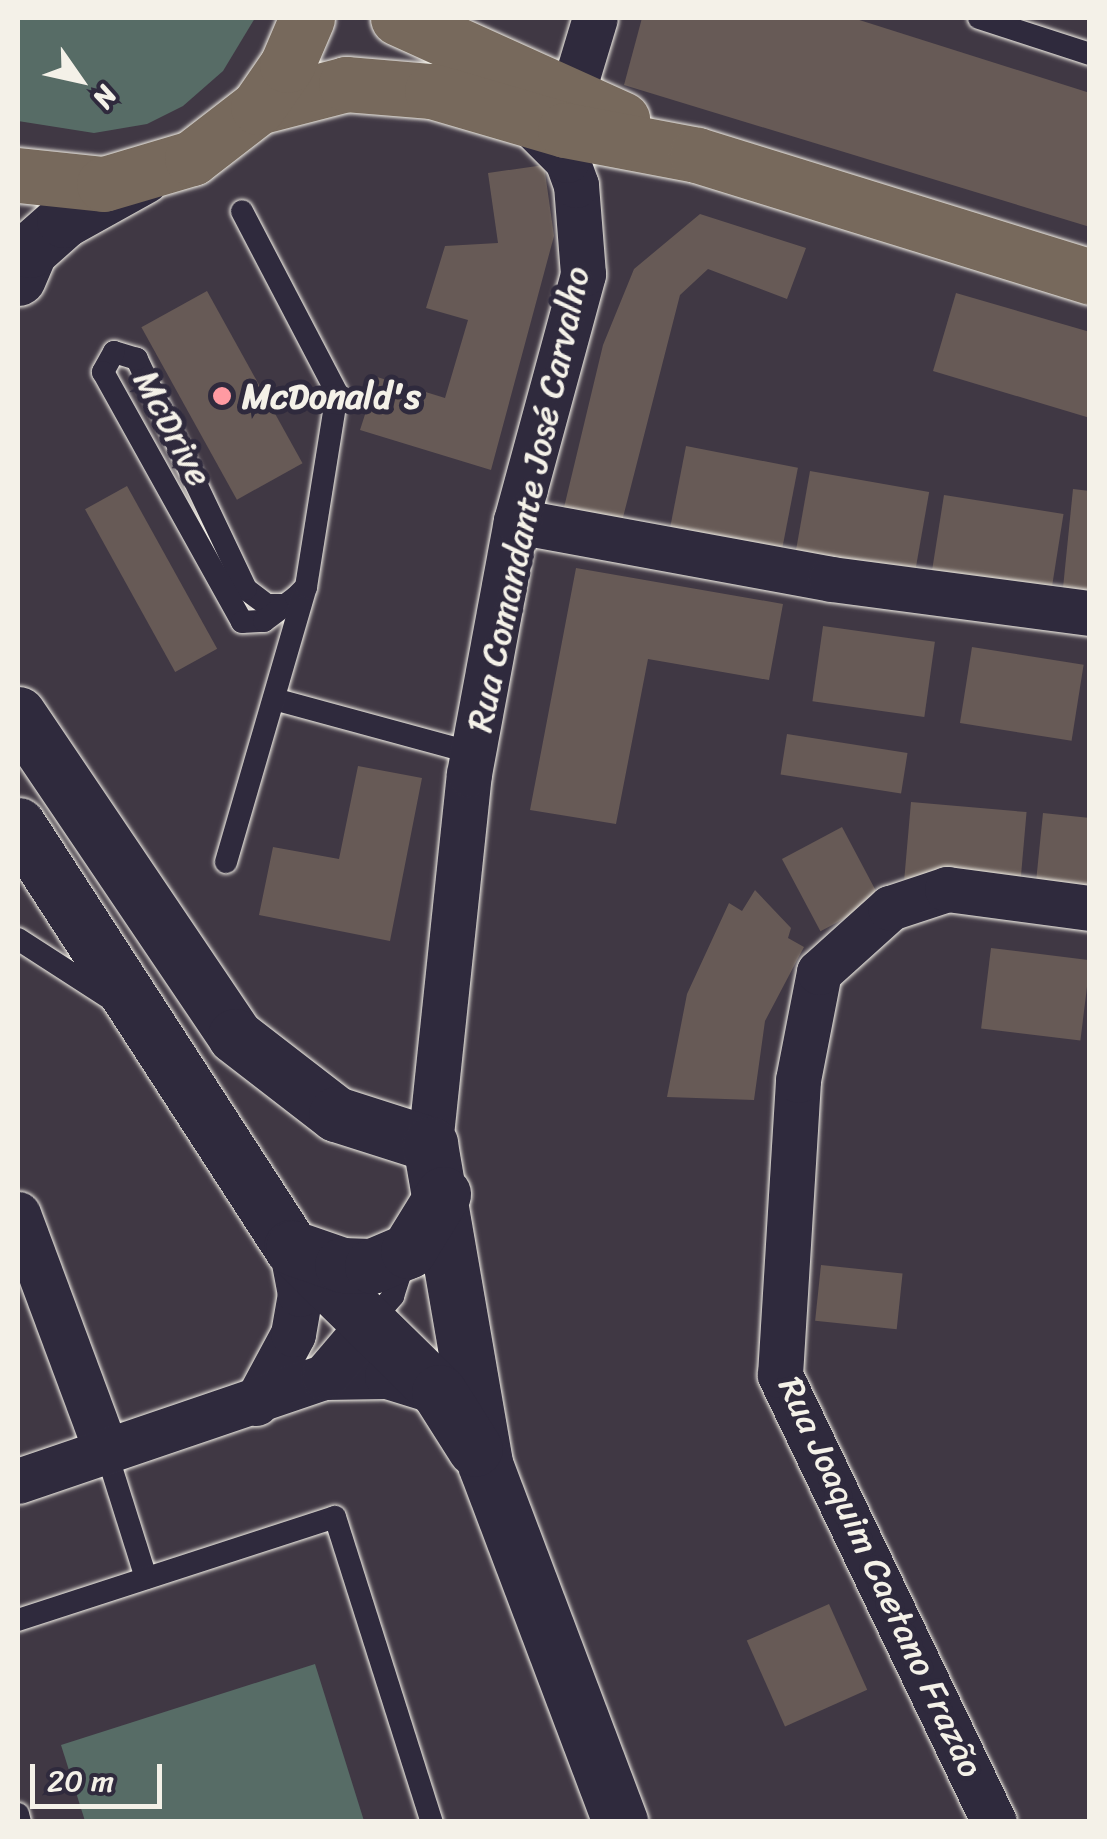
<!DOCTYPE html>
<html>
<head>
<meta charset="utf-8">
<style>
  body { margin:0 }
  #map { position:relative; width:1107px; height:1839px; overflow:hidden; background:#403844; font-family:Sriracha,sans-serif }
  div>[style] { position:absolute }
  .green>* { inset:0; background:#576c66 }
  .building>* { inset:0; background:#675a56; transform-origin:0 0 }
  .roads { filter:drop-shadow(0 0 2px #f4f1e8) drop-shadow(0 0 2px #f4f1e8) }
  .lane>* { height:22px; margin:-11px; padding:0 11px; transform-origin:11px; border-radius:11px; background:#2f2a3d }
  .street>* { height:45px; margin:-22.5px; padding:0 22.5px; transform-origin:22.5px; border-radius:22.5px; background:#2f2a3d }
  .secondary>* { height:55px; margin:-27.5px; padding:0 27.5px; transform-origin:27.5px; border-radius:27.5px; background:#2f2a3d }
  .primary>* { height:55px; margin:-27.5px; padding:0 27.5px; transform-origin:27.5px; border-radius:27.5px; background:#77695c }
  .dots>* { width:28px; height:28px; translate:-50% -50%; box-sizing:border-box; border:5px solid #2f2a3d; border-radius:50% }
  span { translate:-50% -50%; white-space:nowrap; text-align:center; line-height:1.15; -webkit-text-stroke:10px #2f2a3d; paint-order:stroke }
  .poi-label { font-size:35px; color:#f4f1e8; font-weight:700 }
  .left { translate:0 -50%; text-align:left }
  .street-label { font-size:35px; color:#f4f1e8 }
  .frame { position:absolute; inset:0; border:20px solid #f4f1e8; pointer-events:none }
  .north { position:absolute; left:30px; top:30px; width:100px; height:100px; -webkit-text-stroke:8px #2f2a3d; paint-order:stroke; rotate:124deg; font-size:28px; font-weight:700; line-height:40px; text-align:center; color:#f4f1e8 }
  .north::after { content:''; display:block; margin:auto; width:35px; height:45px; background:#f4f1e8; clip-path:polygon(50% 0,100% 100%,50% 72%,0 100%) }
  .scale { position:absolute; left:30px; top:1764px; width:132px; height:45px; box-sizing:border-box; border:5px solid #f4f1e8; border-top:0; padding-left:12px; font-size:30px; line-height:35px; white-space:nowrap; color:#f4f1e8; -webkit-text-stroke:8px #2f2a3d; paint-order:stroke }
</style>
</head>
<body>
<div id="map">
  <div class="green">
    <i style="clip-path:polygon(18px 18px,255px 18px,223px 71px,183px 106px,147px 124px,94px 133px,18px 121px)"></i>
    <i style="clip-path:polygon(315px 1664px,364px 1821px,85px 1821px,61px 1745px)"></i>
  </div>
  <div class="building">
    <i style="clip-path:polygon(642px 18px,853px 18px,1090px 93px,1090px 227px,624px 85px)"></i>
    <i style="clip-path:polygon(544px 165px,554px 236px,491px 470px,360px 430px,377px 377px,445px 398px,468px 320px,426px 308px,445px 246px,498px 243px,488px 173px)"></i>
    <i style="clip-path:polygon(700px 214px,806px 248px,787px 299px,708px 269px,680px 295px,619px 533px,561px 520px,603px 345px,634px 269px)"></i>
    <i style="left:207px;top:291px;width:197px;height:75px;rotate:61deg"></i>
    <i style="clip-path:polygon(956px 293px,1090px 332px,1090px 418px,933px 371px)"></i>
    <i style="left:686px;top:446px;width:114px;height:92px;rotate:11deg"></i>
    <i style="left:810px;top:471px;width:121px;height:91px;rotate:10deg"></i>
    <i style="left:127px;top:486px;width:186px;height:48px;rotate:61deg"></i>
    <i style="clip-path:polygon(1073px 489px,1090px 491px,1090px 601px,1062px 598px)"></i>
    <i style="left:944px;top:495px;width:121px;height:89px;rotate:9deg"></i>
    <i style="clip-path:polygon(576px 568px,783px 604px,769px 680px,648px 659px,616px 824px,530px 810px)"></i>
    <i style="left:823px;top:626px;width:113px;height:76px;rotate:8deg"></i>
    <i style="left:972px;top:647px;width:113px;height:77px;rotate:9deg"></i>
    <i style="left:787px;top:734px;width:122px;height:41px;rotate:9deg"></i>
    <i style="clip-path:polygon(358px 766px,422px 778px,390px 941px,259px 915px,273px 847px,339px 859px)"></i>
    <i style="left:911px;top:802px;width:116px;height:77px;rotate:5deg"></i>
    <i style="clip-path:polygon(1043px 813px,1090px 818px,1090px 898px,1035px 892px)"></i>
    <i style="left:842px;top:827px;width:82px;height:68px;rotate:62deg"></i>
    <i style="clip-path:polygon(755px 890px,791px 928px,788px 938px,804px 947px,765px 1021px,754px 1100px,667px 1097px,687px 994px,729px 903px,742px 911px)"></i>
    <i style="left:991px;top:948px;width:100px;height:81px;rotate:7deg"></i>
    <i style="left:821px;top:1265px;width:82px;height:56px;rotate:6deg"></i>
    <i style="left:829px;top:1604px;width:94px;height:90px;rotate:66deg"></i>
  </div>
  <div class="roads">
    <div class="lane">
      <i style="left:979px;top:18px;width:117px;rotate:18deg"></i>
      <i style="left:284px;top:605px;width:17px;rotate:180deg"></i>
      <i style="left:267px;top:605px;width:26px;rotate:-143deg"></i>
      <i style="left:246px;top:589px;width:255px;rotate:-115.4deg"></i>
      <i style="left:137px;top:359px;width:24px;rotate:-163deg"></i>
      <i style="left:114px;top:352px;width:23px;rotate:119deg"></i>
      <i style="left:103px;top:372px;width:286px;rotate:60.9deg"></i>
      <i style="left:242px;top:622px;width:22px;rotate:-3deg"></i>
      <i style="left:264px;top:621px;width:40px;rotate:-37deg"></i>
      <i style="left:296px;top:597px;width:14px;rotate:-45deg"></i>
      <i style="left:274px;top:699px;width:206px;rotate:15.2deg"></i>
      <i style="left:226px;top:862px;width:286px;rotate:-73.8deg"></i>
      <i style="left:306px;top:587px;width:196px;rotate:-80.9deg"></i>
      <i style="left:337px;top:393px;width:205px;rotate:-117.6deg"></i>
      <i style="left:18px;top:939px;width:111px;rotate:32.8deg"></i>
      <i style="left:369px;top:1324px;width:37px;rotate:-49deg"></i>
      <i style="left:393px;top:1296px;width:40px;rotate:-72deg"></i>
      <i style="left:106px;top:1451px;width:133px;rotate:72.5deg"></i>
      <i style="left:18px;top:1620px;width:333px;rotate:-18deg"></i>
      <i style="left:335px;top:1517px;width:320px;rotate:72.4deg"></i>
      <i style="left:18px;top:1814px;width:8px;rotate:76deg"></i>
    </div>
    <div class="street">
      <i style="left:572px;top:94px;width:79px;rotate:-73.2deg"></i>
      <i style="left:516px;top:521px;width:320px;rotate:10.4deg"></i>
      <i style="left:831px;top:579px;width:261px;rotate:7.5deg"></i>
      <i style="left:430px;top:1144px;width:372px;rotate:-84deg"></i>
      <i style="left:469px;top:774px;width:257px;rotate:-79.5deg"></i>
      <i style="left:516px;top:521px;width:256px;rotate:-74.8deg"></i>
      <i style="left:583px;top:274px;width:89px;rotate:-94.5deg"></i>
      <i style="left:576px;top:185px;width:27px;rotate:-110deg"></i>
      <i style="left:567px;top:160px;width:58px;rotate:-135deg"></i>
      <i style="left:18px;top:1214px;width:253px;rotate:69.6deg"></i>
      <i style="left:324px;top:1377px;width:63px;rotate:-0.9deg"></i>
      <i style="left:387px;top:1376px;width:54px;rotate:17.1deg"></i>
      <i style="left:256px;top:1403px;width:78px;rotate:-61.8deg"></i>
      <i style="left:293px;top:1334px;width:41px;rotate:-80.1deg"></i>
      <i style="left:300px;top:1294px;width:48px;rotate:-100.8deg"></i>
      <i style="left:18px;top:1481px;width:323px;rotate:-18.8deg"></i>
      <i style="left:324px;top:1377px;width:70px;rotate:-49.7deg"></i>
      <i style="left:994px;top:1822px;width:496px;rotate:-115.6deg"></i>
      <i style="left:780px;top:1375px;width:296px;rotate:-86.5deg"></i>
      <i style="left:798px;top:1080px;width:110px;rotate:-79deg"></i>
      <i style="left:819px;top:972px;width:96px;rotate:-42deg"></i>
      <i style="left:890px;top:908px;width:60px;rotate:-18.4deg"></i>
      <i style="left:947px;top:889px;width:144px;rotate:7.6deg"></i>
    </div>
    <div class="secondary">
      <i style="left:18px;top:278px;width:30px;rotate:-67deg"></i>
      <i style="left:30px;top:250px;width:45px;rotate:-41.4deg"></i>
      <i style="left:64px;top:220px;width:90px;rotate:-29.1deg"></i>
      <i style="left:18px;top:714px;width:388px;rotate:56deg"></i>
      <i style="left:235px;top:1036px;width:128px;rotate:37.7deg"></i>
      <i style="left:336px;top:1114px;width:99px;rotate:17.7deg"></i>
      <i style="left:430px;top:1144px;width:325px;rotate:80.2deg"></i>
      <i style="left:485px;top:1464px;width:383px;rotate:69.3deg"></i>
      <i style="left:18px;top:825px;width:503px;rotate:57.1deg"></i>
      <i style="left:291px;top:1247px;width:207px;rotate:44.4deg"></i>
      <i style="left:439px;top:1392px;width:67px;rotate:57.7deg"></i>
      <i style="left:293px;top:1248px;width:52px;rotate:19.1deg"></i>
      <i style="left:342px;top:1265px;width:30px;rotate:2deg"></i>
      <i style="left:372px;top:1266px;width:39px;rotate:-23deg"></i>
      <i style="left:408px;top:1251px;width:67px;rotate:-58.4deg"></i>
    </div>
    <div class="primary">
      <i style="left:398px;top:18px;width:246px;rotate:24.3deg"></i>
      <i style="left:258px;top:107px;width:91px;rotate:-14.6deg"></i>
      <i style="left:346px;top:84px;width:86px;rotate:4.7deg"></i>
      <i style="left:432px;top:91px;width:139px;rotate:16.3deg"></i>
      <i style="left:565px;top:130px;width:134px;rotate:10.7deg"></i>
      <i style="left:697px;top:155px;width:412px;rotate:17.2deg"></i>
      <i style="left:18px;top:175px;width:86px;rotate:6deg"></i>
      <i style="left:104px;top:184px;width:92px;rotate:-16.5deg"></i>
      <i style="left:192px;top:158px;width:83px;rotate:-37.7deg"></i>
      <i style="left:258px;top:107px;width:51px;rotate:-55.4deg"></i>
      <i style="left:287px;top:65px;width:51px;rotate:-66.9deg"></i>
    </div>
  </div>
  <div class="dots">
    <i style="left:222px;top:396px;background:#ff9aa2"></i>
  </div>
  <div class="poi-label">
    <span class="left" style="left:242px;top:396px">McDonald's</span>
  </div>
  <div class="street-label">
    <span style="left:173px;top:428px;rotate:62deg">McDrive</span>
    <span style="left:528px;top:499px;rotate:-78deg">Rua Comandante José Carvalho</span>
    <span style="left:881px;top:1577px;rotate:65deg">Rua Joaquim Caetano Frazão</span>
  </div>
  <div class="frame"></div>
  <div class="north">N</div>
  <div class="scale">20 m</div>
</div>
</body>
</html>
